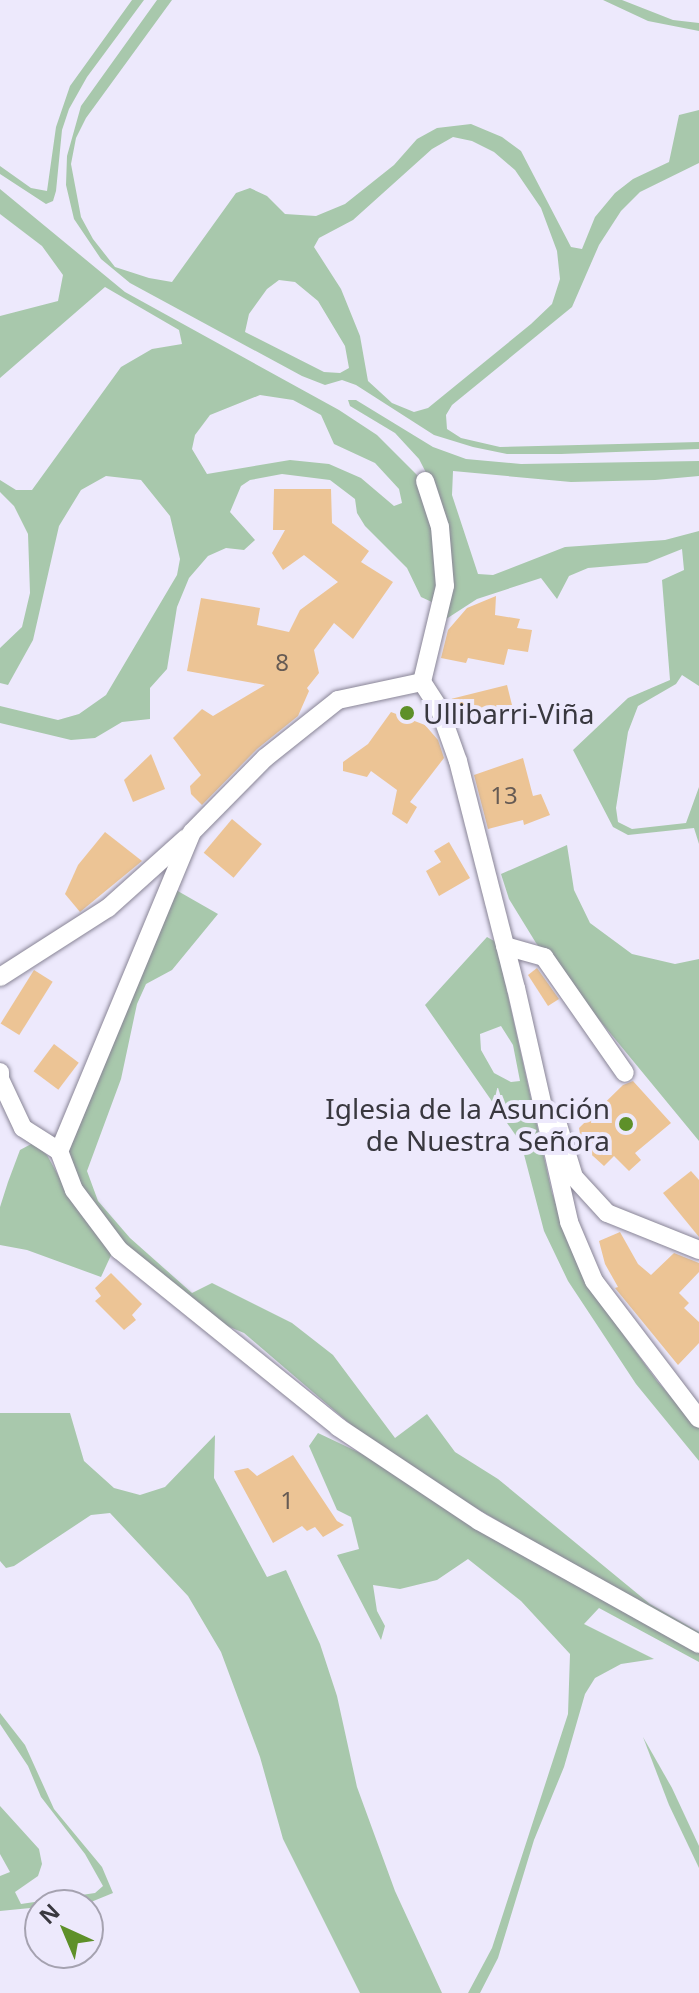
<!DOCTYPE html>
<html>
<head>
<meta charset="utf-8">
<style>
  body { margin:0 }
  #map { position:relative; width:699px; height:1993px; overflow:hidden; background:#ede9fc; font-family:"Noto Sans",sans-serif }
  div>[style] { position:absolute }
  .green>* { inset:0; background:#a8c8ac }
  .building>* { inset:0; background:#ecc495; transform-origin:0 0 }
  .roads { filter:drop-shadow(0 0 2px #898596) drop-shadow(0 0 2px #898596) }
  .minor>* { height:18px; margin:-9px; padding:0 9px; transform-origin:9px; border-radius:9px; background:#fff }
  .dots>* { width:22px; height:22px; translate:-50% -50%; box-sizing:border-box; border:4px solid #ede9fc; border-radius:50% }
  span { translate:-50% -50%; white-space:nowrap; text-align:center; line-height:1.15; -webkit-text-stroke:8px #ede9fc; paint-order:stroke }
  .number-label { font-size:24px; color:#665b54 }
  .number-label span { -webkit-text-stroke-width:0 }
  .poi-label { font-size:28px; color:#39383f }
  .left { translate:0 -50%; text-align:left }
  .right { translate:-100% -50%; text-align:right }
  .north { position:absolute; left:24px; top:1889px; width:80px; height:80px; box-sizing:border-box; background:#ede9fc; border:2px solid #a5a2b0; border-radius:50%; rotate:316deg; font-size:22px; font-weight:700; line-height:32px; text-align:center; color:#39383f }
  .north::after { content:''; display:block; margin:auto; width:28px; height:36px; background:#5e9029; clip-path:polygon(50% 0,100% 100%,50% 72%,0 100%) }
</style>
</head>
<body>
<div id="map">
  <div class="green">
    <i style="clip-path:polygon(132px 0,144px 0,87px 77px,69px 109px,62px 130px,56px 191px,53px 201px,46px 204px,0 174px,0 166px,31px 188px,47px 191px,56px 127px,70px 86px)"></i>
    <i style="clip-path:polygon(evenodd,157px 0,172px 0,86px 118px,76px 138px,71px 164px,81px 217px,93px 239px,115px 267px,149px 278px,172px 282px,236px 193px,250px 188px,267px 196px,285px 214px,316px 216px,345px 204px,394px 165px,417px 139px,437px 128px,471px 124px,502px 137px,521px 151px,571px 247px,582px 249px,595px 217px,615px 193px,633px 179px,669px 162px,679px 115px,699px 110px,699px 163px,640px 192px,621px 211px,599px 245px,572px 307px,452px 405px,446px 415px,447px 429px,461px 438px,500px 447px,699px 442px,699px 449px,561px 454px,507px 454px,473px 447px,434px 435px,356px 385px,342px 380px,325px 385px,302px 376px,130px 283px,101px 259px,74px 219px,66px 185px,67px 156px,81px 106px,157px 0,453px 137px,472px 141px,494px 152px,515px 170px,541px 208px,557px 251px,560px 279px,552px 304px,531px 324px,428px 408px,414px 412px,392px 403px,368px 381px,360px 336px,341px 289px,314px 247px,319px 238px,353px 220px,432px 149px,453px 137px,157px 0,279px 280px,295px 282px,318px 301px,345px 346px,349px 368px,340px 373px,324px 372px,245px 332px,249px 314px,267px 289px,279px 280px)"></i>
    <i style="clip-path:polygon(603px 0,622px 0,673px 20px,699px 23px,699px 31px,648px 21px)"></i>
    <i style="clip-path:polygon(evenodd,0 189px,125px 292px,339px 410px,377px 435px,417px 475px,427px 498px,439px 571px,434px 603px,421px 597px,407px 568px,365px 526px,357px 513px,355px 499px,330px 480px,282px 474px,250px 480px,241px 486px,230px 512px,255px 540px,244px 550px,226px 548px,208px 556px,189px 578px,177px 607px,167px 669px,150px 688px,150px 719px,122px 722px,95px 738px,71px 740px,0 723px,0 706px,58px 720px,79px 714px,106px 695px,177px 575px,180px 559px,170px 516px,141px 480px,106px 476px,81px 490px,59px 526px,33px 640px,8px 685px,0 683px,0 648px,22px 627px,30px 593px,28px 534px,14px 506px,0 492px,0 480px,16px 490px,32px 490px,121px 367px,152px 349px,182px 344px,179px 330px,105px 287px,0 378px,0 316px,58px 301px,63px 275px,42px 246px,0 214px,0 189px,260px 395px,293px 400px,321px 415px,334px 444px,375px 463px,399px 489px,402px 503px,394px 506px,361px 478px,329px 464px,290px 460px,207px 474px,192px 449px,195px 435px,210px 415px,260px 395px)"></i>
    <i style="clip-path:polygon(348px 400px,356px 400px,433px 447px,466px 459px,521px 464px,699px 461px,699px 476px,655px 480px,571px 482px,453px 471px,452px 495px,478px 574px,493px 575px,565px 547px,665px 540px,699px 531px,699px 686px,682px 675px,676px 684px,638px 706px,628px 732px,616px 808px,618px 822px,632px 829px,686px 823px,699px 787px,699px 844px,694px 828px,628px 835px,613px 827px,573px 750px,628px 698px,670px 680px,662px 580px,684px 570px,682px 549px,647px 563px,588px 568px,569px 576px,557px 599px,541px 578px,477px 599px,440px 623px,437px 494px,419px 459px,395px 433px,350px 406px)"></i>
    <i style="clip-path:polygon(567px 845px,574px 890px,590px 923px,632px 954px,675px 964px,699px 959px,699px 1141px,536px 943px,509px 899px,501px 874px)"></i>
    <i style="clip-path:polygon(176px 890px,218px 914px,172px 970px,146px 984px,137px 1004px,121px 1079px,87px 1171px,98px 1201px,130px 1238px,192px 1293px,212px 1283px,292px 1323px,333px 1355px,395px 1438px,427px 1414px,455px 1452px,498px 1479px,650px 1604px,699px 1632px,699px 1639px,408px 1468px,370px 1441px,244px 1333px,220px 1323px,126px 1245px,76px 1181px,69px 1151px)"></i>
    <i style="clip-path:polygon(evenodd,487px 937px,496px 942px,552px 1193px,573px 1251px,615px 1323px,657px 1381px,699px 1428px,699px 1461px,636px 1384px,568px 1281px,544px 1231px,521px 1143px,425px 1005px,487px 937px,501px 1026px,513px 1045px,520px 1081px,511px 1082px,494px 1073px,481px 1050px,480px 1034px,501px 1026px)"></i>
    <i style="clip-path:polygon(33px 1143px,47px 1155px,74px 1204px,113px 1251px,101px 1277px,27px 1250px,0 1245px,0 1207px,8px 1182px,20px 1150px)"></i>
    <i style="clip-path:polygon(0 1413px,70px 1413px,84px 1461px,114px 1488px,140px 1495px,165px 1487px,215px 1435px,214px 1478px,267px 1577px,286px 1570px,320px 1644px,337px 1696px,357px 1787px,395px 1891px,442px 1993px,360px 1993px,283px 1839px,260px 1757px,221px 1652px,188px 1596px,110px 1513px,91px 1515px,14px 1566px,6px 1568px,0 1561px)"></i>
    <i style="clip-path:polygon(318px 1433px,377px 1461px,699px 1652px,699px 1662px,599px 1608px,584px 1624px,654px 1659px,621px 1664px,595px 1678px,585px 1694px,564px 1767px,534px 1840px,498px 1958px,480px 1993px,468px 1993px,492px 1948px,568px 1714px,570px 1654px,521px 1601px,468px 1559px,437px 1580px,400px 1589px,373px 1585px,377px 1611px,385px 1626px,381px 1640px,337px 1555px,359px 1549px,351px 1517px,337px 1510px,309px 1446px)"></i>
    <i style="clip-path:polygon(0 1713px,25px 1745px,54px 1809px,102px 1867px,113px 1893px,91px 1902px,0 1911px,0 1876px,10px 1872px,0 1854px,0 1806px,39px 1849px,42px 1864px,38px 1876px,15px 1892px,21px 1904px,95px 1893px,103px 1886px,85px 1854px,41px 1797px,28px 1766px,0 1724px)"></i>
    <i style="clip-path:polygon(643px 1737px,672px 1788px,699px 1846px,699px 1868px,669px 1805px)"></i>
  </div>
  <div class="building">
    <i style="clip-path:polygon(274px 489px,331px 489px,332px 523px,369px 551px,361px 562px,393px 582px,353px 639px,334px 623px,314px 650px,319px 673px,307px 688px,309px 691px,298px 716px,257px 749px,202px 805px,191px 794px,190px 786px,201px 775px,173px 738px,202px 709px,213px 716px,265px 685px,187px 671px,201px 598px,260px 608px,257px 625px,289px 632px,300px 610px,338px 582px,304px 555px,283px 570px,272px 553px,285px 530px,273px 530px)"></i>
    <i style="clip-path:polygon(496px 596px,495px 615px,520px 619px,517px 628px,532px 630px,528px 652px,508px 649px,504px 665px,468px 658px,466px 663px,441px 658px,448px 630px,467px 608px)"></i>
    <i style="left:507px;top:685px;width:25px;height:57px;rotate:76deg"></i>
    <i style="clip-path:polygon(391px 712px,425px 725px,438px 740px,444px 758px,410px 802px,417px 807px,407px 824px,392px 814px,397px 790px,371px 771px,367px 777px,343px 771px,343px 762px,368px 744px)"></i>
    <i style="clip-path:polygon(151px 754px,165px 789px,133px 802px,124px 780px)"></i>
    <i style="clip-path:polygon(523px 758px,533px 796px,541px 794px,550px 815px,524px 825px,523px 820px,488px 829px,474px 775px)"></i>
    <i style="left:232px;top:819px;width:39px;height:44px;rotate:40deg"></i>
    <i style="clip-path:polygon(105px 832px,142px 861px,80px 912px,65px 894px,78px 865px)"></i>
    <i style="clip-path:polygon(449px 842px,470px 878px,439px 896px,426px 871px,441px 862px,434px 851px)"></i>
    <i style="clip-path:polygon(537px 968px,559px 999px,548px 1006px,528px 975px)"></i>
    <i style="left:34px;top:970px;width:22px;height:63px;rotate:32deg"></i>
    <i style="left:54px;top:1044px;width:31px;height:34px;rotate:37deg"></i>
    <i style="clip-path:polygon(633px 1081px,671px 1123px,635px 1153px,641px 1160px,629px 1171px,614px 1156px,604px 1166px,582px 1146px,579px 1128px,623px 1085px)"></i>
    <i style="clip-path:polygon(691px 1171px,699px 1180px,699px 1237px,663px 1193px)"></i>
    <i style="clip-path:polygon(620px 1232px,638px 1264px,651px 1275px,674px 1253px,699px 1263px,699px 1272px,679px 1293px,689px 1303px,684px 1308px,699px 1322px,699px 1343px,678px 1365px,615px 1288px,618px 1287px,605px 1264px,599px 1241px)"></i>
    <i style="clip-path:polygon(111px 1273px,142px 1304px,132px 1315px,136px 1320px,124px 1330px,95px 1301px,101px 1296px,95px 1288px)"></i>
    <i style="clip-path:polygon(293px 1455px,337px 1521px,344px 1525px,323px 1537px,315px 1527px,307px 1531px,302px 1526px,273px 1543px,234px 1471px,248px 1468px,257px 1476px)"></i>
  </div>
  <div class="roads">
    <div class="minor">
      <i style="left:425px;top:481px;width:48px;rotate:71.9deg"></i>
      <i style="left:440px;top:527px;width:59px;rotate:85.2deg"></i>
      <i style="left:445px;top:586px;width:99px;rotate:103.5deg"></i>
      <i style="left:422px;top:682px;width:31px;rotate:57deg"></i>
      <i style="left:439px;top:708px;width:56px;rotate:70.3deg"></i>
      <i style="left:458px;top:761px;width:234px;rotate:75.7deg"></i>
      <i style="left:516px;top:988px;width:240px;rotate:77.2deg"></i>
      <i style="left:569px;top:1222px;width:64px;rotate:67deg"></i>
      <i style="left:594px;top:1281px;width:173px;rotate:52.7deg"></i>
      <i style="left:422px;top:682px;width:86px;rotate:167.9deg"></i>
      <i style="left:338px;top:700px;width:93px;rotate:141.5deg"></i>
      <i style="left:265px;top:758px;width:104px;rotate:134.6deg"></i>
      <i style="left:192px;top:832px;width:346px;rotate:112.6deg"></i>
      <i style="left:59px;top:1151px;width:42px;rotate:69deg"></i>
      <i style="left:74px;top:1190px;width:75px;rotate:53.1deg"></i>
      <i style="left:119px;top:1250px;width:282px;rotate:38.9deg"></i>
      <i style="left:338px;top:1427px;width:169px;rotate:33.7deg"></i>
      <i style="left:479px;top:1521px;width:252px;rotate:29.2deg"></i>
      <i style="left:505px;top:946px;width:41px;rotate:15.8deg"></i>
      <i style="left:544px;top:957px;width:141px;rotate:55.1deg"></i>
      <i style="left:0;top:977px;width:128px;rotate:-32.6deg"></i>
      <i style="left:108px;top:908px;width:105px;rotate:-41.9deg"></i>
      <i style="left:0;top:1072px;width:7px;rotate:90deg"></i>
      <i style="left:0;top:1079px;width:54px;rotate:64.9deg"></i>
      <i style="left:23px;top:1128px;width:43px;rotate:32.6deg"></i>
      <i style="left:558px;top:1125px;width:54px;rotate:72.9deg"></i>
      <i style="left:574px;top:1177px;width:49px;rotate:47.5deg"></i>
      <i style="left:607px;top:1213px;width:99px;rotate:21.9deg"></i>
    </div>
  </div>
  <div class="dots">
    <i style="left:407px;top:713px;background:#5e9029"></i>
    <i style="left:626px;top:1124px;background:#5e9029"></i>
  </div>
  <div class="number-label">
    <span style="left:282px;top:662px">8</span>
    <span style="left:504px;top:795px">13</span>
    <span style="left:287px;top:1500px">1</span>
  </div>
  <div class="poi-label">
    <span class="left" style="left:423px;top:713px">Ullibarri-Viña</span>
    <span class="right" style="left:610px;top:1124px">Iglesia de la Asunción<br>de Nuestra Señora</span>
  </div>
  <div class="north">N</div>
</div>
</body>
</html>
